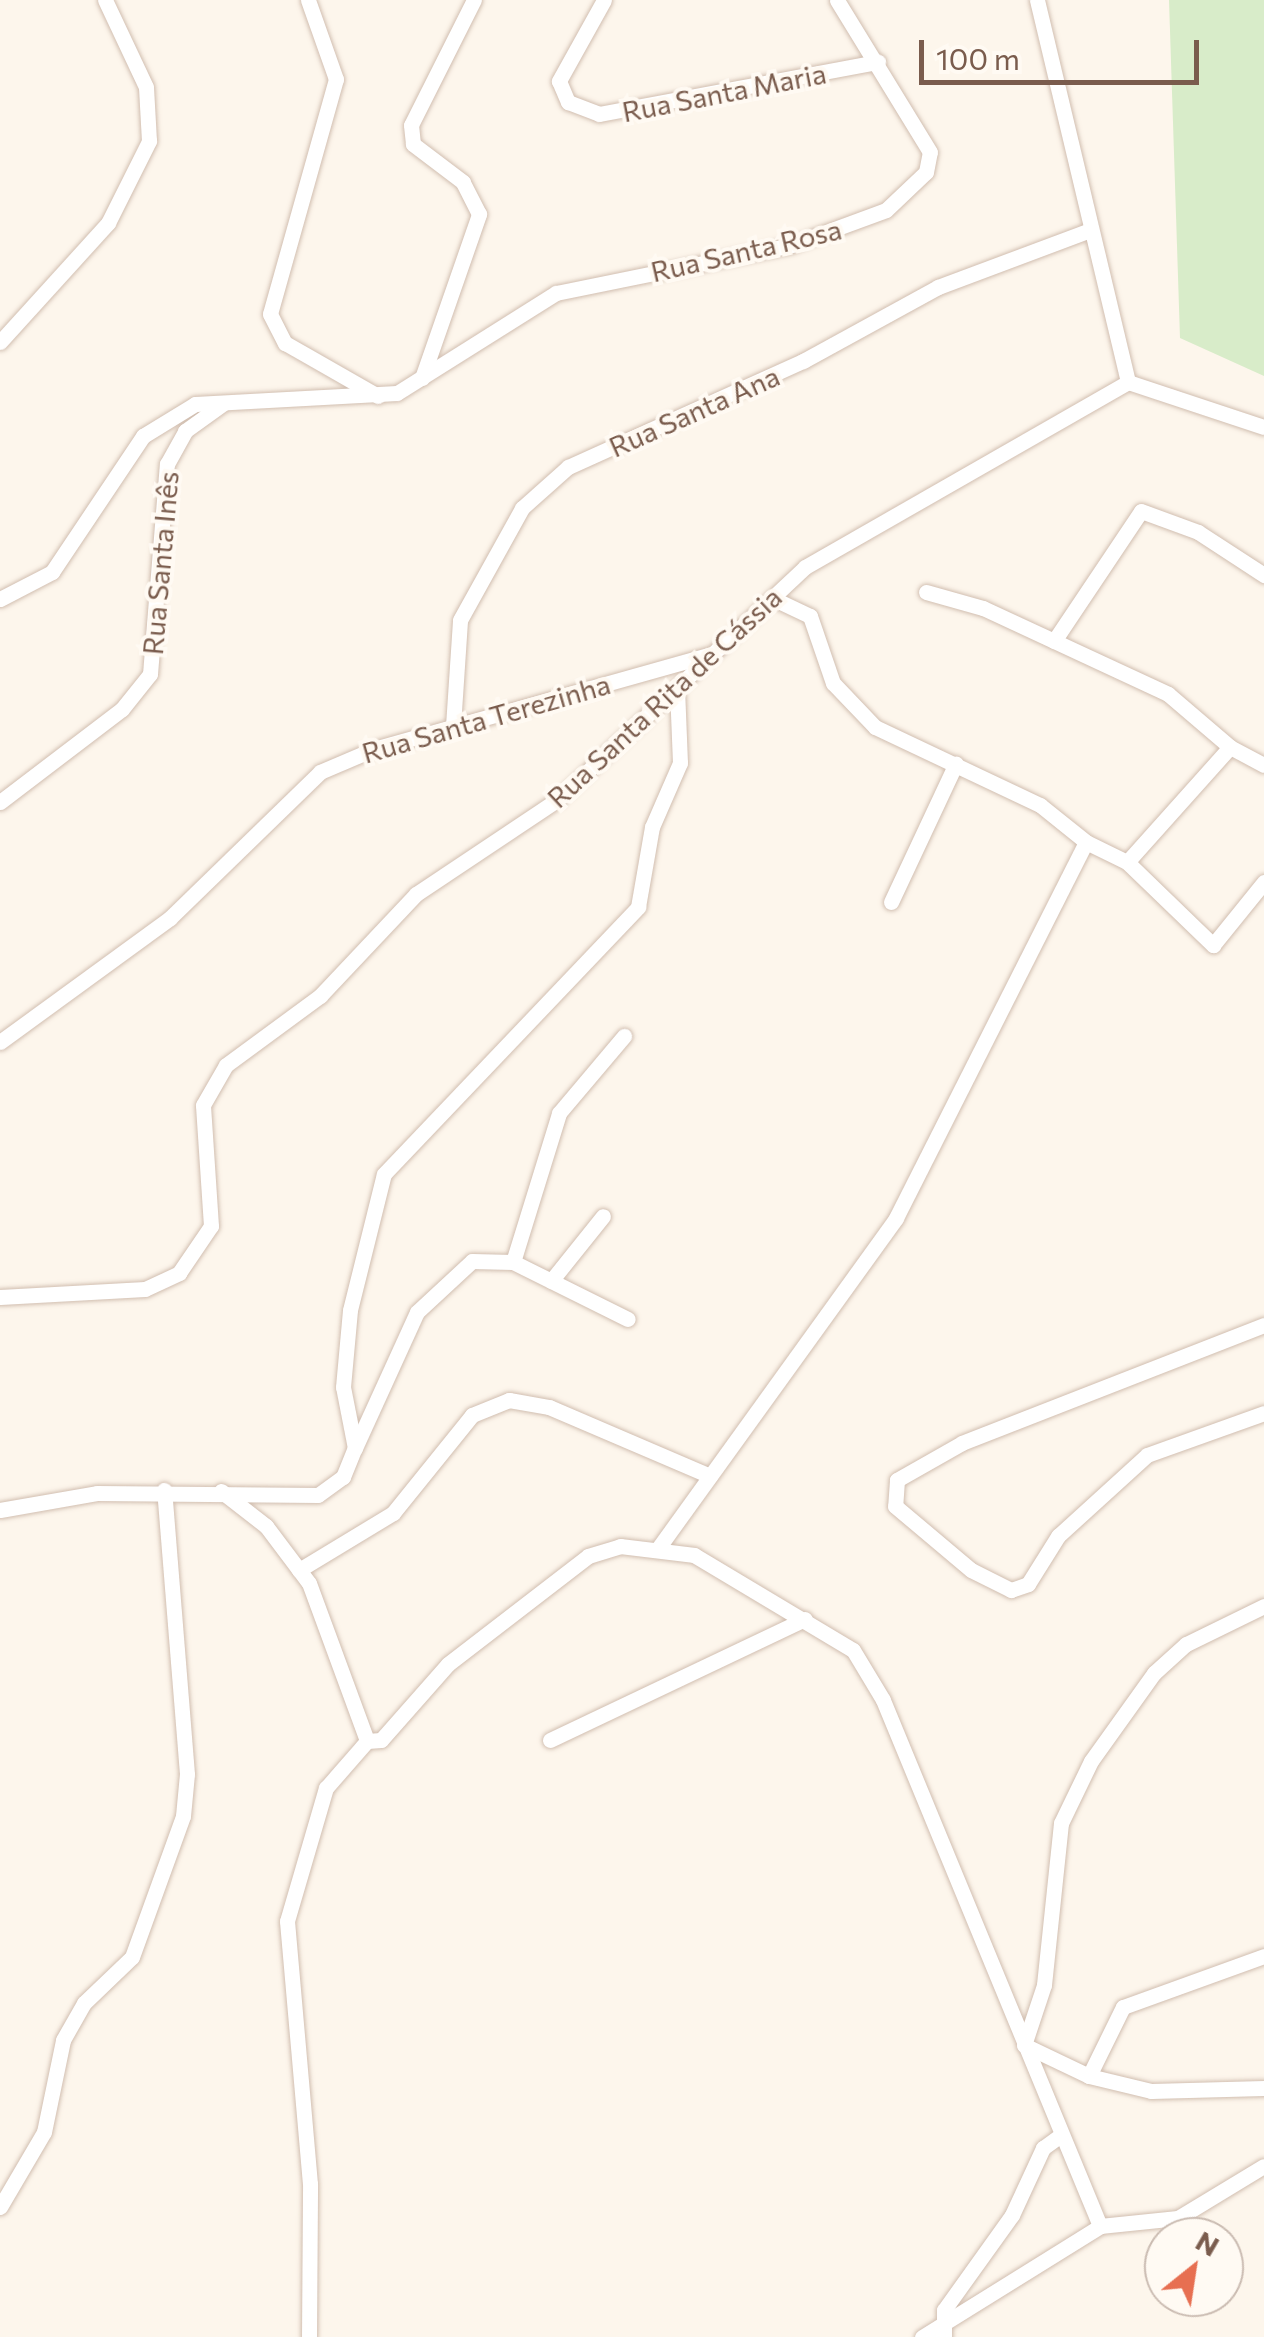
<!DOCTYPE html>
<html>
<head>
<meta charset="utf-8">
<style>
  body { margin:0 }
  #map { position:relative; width:1264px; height:2337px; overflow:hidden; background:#fdf6ec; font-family:Commissioner,sans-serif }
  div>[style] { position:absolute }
  .green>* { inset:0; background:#d8ecc9 }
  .roads { filter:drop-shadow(0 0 2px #d1beb0) drop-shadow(0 0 2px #d1beb0) }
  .minor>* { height:15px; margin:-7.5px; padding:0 7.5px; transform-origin:7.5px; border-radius:7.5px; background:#fff }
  span { translate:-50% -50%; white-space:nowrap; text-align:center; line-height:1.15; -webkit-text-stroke:8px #fffaf3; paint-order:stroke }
  .street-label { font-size:28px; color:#7a5c4d }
  .north { position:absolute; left:1144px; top:2217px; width:100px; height:100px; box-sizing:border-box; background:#fffaf3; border:2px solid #cabbb1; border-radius:50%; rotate:30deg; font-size:28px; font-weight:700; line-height:40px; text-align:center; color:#7a5c4d }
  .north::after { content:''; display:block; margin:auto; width:35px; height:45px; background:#e76f51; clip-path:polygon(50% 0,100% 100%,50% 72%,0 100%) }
  .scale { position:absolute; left:919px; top:40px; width:280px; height:45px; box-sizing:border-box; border:5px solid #7a5c4d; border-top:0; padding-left:12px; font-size:30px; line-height:35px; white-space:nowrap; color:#7a5c4d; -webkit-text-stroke:8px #fffaf3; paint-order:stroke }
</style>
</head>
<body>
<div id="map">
  <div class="green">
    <i style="clip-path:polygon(1169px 0,1264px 0,1264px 376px,1180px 338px)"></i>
  </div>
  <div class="roads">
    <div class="minor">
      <i style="left:308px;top:0;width:84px;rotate:70.5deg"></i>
      <i style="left:336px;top:79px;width:244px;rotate:105.7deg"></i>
      <i style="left:270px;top:314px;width:33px;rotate:63deg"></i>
      <i style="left:285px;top:343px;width:107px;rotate:29.7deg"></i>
      <i style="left:604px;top:0;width:93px;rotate:119.1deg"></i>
      <i style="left:559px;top:81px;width:23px;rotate:67deg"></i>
      <i style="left:568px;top:102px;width:33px;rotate:21deg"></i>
      <i style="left:599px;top:114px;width:284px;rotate:-10.6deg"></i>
      <i style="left:1037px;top:0;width:393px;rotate:76.6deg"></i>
      <i style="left:0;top:342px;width:161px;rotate:-47.8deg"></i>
      <i style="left:108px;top:223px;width:92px;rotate:-63.4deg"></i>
      <i style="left:149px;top:141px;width:54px;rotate:-93.2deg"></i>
      <i style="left:146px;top:87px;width:96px;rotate:-115.2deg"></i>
      <i style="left:422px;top:378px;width:174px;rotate:-70.8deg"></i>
      <i style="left:479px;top:214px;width:36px;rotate:-117deg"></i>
      <i style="left:463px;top:182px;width:63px;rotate:-142.8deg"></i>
      <i style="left:413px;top:144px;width:19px;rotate:-96deg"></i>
      <i style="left:411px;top:125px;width:140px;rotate:-63.3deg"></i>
      <i style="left:1128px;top:382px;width:143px;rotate:18.3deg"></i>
      <i style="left:926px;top:592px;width:59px;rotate:15.7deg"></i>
      <i style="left:983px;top:608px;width:204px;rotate:24.9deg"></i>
      <i style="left:1168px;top:694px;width:82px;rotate:40.5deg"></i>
      <i style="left:1230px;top:747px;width:154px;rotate:131.8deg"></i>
      <i style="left:772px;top:598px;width:42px;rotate:25.3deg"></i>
      <i style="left:810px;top:616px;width:71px;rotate:71.1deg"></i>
      <i style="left:833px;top:683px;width:61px;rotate:46.3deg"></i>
      <i style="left:875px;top:727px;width:183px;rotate:25.3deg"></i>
      <i style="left:1040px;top:805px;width:59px;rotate:38.8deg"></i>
      <i style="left:0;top:599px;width:59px;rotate:-27.4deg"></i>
      <i style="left:52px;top:572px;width:164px;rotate:-56.2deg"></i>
      <i style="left:143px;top:436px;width:61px;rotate:-31.6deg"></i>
      <i style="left:195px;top:404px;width:202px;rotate:-3.1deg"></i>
      <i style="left:397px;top:393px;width:188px;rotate:-32.2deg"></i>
      <i style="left:556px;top:293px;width:240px;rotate:-11.5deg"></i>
      <i style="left:791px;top:245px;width:101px;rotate:-20.2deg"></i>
      <i style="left:886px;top:210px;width:55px;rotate:-43.5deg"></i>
      <i style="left:926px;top:172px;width:20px;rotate:-79deg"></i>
      <i style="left:930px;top:152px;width:178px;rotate:-121.5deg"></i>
      <i style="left:1054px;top:641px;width:156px;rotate:-56.2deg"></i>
      <i style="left:1141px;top:511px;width:61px;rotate:20.2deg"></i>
      <i style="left:1198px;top:532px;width:79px;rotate:33.1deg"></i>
      <i style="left:453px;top:726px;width:106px;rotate:-86.2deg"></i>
      <i style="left:460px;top:620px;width:128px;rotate:-61deg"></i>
      <i style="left:522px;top:508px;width:62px;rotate:-41.7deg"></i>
      <i style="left:568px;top:467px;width:258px;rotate:-24.3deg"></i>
      <i style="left:803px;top:361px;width:154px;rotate:-28.7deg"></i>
      <i style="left:938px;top:287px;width:160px;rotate:-20.5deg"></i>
      <i style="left:1230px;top:747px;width:38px;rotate:28deg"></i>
      <i style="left:0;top:802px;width:153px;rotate:-37.3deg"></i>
      <i style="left:122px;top:709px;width:45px;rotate:-51.3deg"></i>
      <i style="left:150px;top:674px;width:211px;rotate:-85.4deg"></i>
      <i style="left:167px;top:464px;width:38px;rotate:-61deg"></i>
      <i style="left:185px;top:431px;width:48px;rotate:-35.7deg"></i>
      <i style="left:891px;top:902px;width:153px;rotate:-64.9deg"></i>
      <i style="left:0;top:1042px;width:210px;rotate:-36.1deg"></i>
      <i style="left:170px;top:918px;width:209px;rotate:-44.2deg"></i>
      <i style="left:320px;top:772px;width:59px;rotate:-23.1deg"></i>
      <i style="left:374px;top:749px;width:348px;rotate:-15.7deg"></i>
      <i style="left:513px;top:1262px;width:156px;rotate:-72.8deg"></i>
      <i style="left:559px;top:1113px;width:101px;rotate:-49.8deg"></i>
      <i style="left:551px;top:1281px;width:83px;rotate:-51.3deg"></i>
      <i style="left:0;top:1297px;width:145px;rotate:-3.2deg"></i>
      <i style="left:145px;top:1289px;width:38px;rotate:-25deg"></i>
      <i style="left:179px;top:1273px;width:57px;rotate:-55.8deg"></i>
      <i style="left:211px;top:1226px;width:121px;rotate:-93.8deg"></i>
      <i style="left:203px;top:1105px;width:46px;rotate:-60.1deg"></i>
      <i style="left:226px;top:1065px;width:117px;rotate:-36.3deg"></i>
      <i style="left:320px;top:996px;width:140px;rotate:-46.7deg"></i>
      <i style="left:416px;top:894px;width:169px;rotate:-33.7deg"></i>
      <i style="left:557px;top:800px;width:340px;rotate:-43.2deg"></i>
      <i style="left:805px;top:567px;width:372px;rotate:-29.8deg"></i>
      <i style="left:1264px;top:1325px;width:324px;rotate:158.7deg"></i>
      <i style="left:962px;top:1443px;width:75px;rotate:150.4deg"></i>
      <i style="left:897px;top:1480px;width:26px;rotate:94deg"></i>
      <i style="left:895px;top:1506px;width:99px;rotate:40.1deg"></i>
      <i style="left:971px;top:1570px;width:45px;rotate:26.6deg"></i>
      <i style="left:1011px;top:1590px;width:18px;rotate:-19deg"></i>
      <i style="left:1028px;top:1584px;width:57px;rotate:-58deg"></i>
      <i style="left:1058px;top:1536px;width:120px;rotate:-42.3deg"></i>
      <i style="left:1147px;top:1455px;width:124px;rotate:-19.7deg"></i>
      <i style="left:355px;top:1448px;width:149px;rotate:-65.5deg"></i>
      <i style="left:417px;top:1312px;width:75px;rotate:-42.8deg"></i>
      <i style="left:472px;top:1261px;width:41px;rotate:1.4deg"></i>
      <i style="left:513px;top:1262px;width:128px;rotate:26.4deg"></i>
      <i style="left:221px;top:1491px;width:57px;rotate:37.9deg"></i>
      <i style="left:266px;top:1526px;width:71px;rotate:53deg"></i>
      <i style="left:309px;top:1583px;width:168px;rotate:69.8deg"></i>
      <i style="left:367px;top:1741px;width:14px;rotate:-4deg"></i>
      <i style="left:381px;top:1740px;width:101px;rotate:-48.6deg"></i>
      <i style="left:448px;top:1664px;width:177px;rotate:-37.6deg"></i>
      <i style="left:588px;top:1556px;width:34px;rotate:-17deg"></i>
      <i style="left:620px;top:1546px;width:75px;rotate:6.9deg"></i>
      <i style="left:694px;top:1555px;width:185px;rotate:30.9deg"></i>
      <i style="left:853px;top:1650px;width:58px;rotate:59deg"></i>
      <i style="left:883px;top:1700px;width:569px;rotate:67.58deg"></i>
      <i style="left:0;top:1510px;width:98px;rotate:-9.9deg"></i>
      <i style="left:97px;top:1493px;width:221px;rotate:0.5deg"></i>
      <i style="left:318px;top:1495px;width:31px;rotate:-36deg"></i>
      <i style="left:343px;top:1477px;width:31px;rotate:-68deg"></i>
      <i style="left:355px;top:1448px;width:62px;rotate:-101.1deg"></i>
      <i style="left:343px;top:1387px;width:77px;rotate:-84.8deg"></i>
      <i style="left:350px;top:1310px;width:140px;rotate:-76deg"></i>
      <i style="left:384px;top:1174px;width:369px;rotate:-46.4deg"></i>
      <i style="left:638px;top:907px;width:81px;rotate:-80.1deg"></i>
      <i style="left:652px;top:827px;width:70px;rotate:-66.4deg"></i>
      <i style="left:680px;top:763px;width:76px;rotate:-92.3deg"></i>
      <i style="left:659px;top:1547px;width:405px;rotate:-54.2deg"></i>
      <i style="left:896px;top:1218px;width:421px;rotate:-63.2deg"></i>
      <i style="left:1086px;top:842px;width:46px;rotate:26deg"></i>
      <i style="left:1127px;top:862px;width:120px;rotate:44deg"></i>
      <i style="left:1213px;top:945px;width:81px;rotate:-51deg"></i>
      <i style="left:299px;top:1570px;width:110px;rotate:-31.2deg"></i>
      <i style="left:393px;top:1513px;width:126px;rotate:-51.1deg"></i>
      <i style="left:472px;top:1415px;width:40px;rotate:-22deg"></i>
      <i style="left:509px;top:1400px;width:41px;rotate:9.9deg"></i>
      <i style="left:549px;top:1407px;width:175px;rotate:23.2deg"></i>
      <i style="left:1264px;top:1606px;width:87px;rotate:154deg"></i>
      <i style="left:1186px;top:1644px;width:43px;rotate:137.8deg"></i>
      <i style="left:1154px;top:1673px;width:108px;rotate:125.6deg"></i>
      <i style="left:1091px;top:1761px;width:69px;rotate:115.8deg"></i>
      <i style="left:1061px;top:1823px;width:163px;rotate:96deg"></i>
      <i style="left:1044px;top:1985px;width:63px;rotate:108.4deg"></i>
      <i style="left:1024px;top:2045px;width:72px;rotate:25.5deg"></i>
      <i style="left:1089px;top:2076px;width:64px;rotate:13.6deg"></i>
      <i style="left:1151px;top:2091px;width:113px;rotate:-1.5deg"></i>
      <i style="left:550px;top:1740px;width:282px;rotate:-25.4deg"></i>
      <i style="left:1089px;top:2076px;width:77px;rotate:-63.8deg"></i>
      <i style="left:1123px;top:2007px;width:150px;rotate:-19.9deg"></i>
      <i style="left:0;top:2207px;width:87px;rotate:-59.6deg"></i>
      <i style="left:44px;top:2132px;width:94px;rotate:-78.3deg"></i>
      <i style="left:63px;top:2040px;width:43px;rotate:-60.4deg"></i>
      <i style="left:84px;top:2003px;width:66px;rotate:-43.8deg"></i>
      <i style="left:132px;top:1957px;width:150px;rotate:-70.1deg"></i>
      <i style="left:183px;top:1816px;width:42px;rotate:-84.6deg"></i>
      <i style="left:187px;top:1774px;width:285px;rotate:-94.6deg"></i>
      <i style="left:309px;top:2337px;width:153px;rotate:-89.6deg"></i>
      <i style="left:310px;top:2184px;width:264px;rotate:-95deg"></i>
      <i style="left:287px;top:1921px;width:139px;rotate:-73.7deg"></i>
      <i style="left:326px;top:1788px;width:62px;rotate:-48.9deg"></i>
      <i style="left:922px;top:2337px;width:210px;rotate:-31.9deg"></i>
      <i style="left:1100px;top:2226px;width:78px;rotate:-5.9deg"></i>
      <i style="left:1178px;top:2218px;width:100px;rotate:-31.2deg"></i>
      <i style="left:944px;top:2337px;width:27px;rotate:-90deg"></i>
      <i style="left:944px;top:2310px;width:117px;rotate:-54.4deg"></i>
      <i style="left:1012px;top:2215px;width:74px;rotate:-65.2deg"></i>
      <i style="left:1043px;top:2148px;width:17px;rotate:-36deg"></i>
    </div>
  </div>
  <div class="street-label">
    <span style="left:724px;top:92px;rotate:-11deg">Rua Santa Maria</span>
    <span style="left:746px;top:250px;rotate:-13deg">Rua Santa Rosa</span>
    <span style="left:694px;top:411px;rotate:-24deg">Rua Santa Ana</span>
    <span style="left:160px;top:563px;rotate:-85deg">Rua Santa Inês</span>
    <span style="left:664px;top:697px;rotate:-43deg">Rua Santa Rita de Cássia</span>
    <span style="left:486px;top:718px;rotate:-16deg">Rua Santa Terezinha</span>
  </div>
  <div class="north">N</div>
  <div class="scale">100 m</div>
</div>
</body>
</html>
